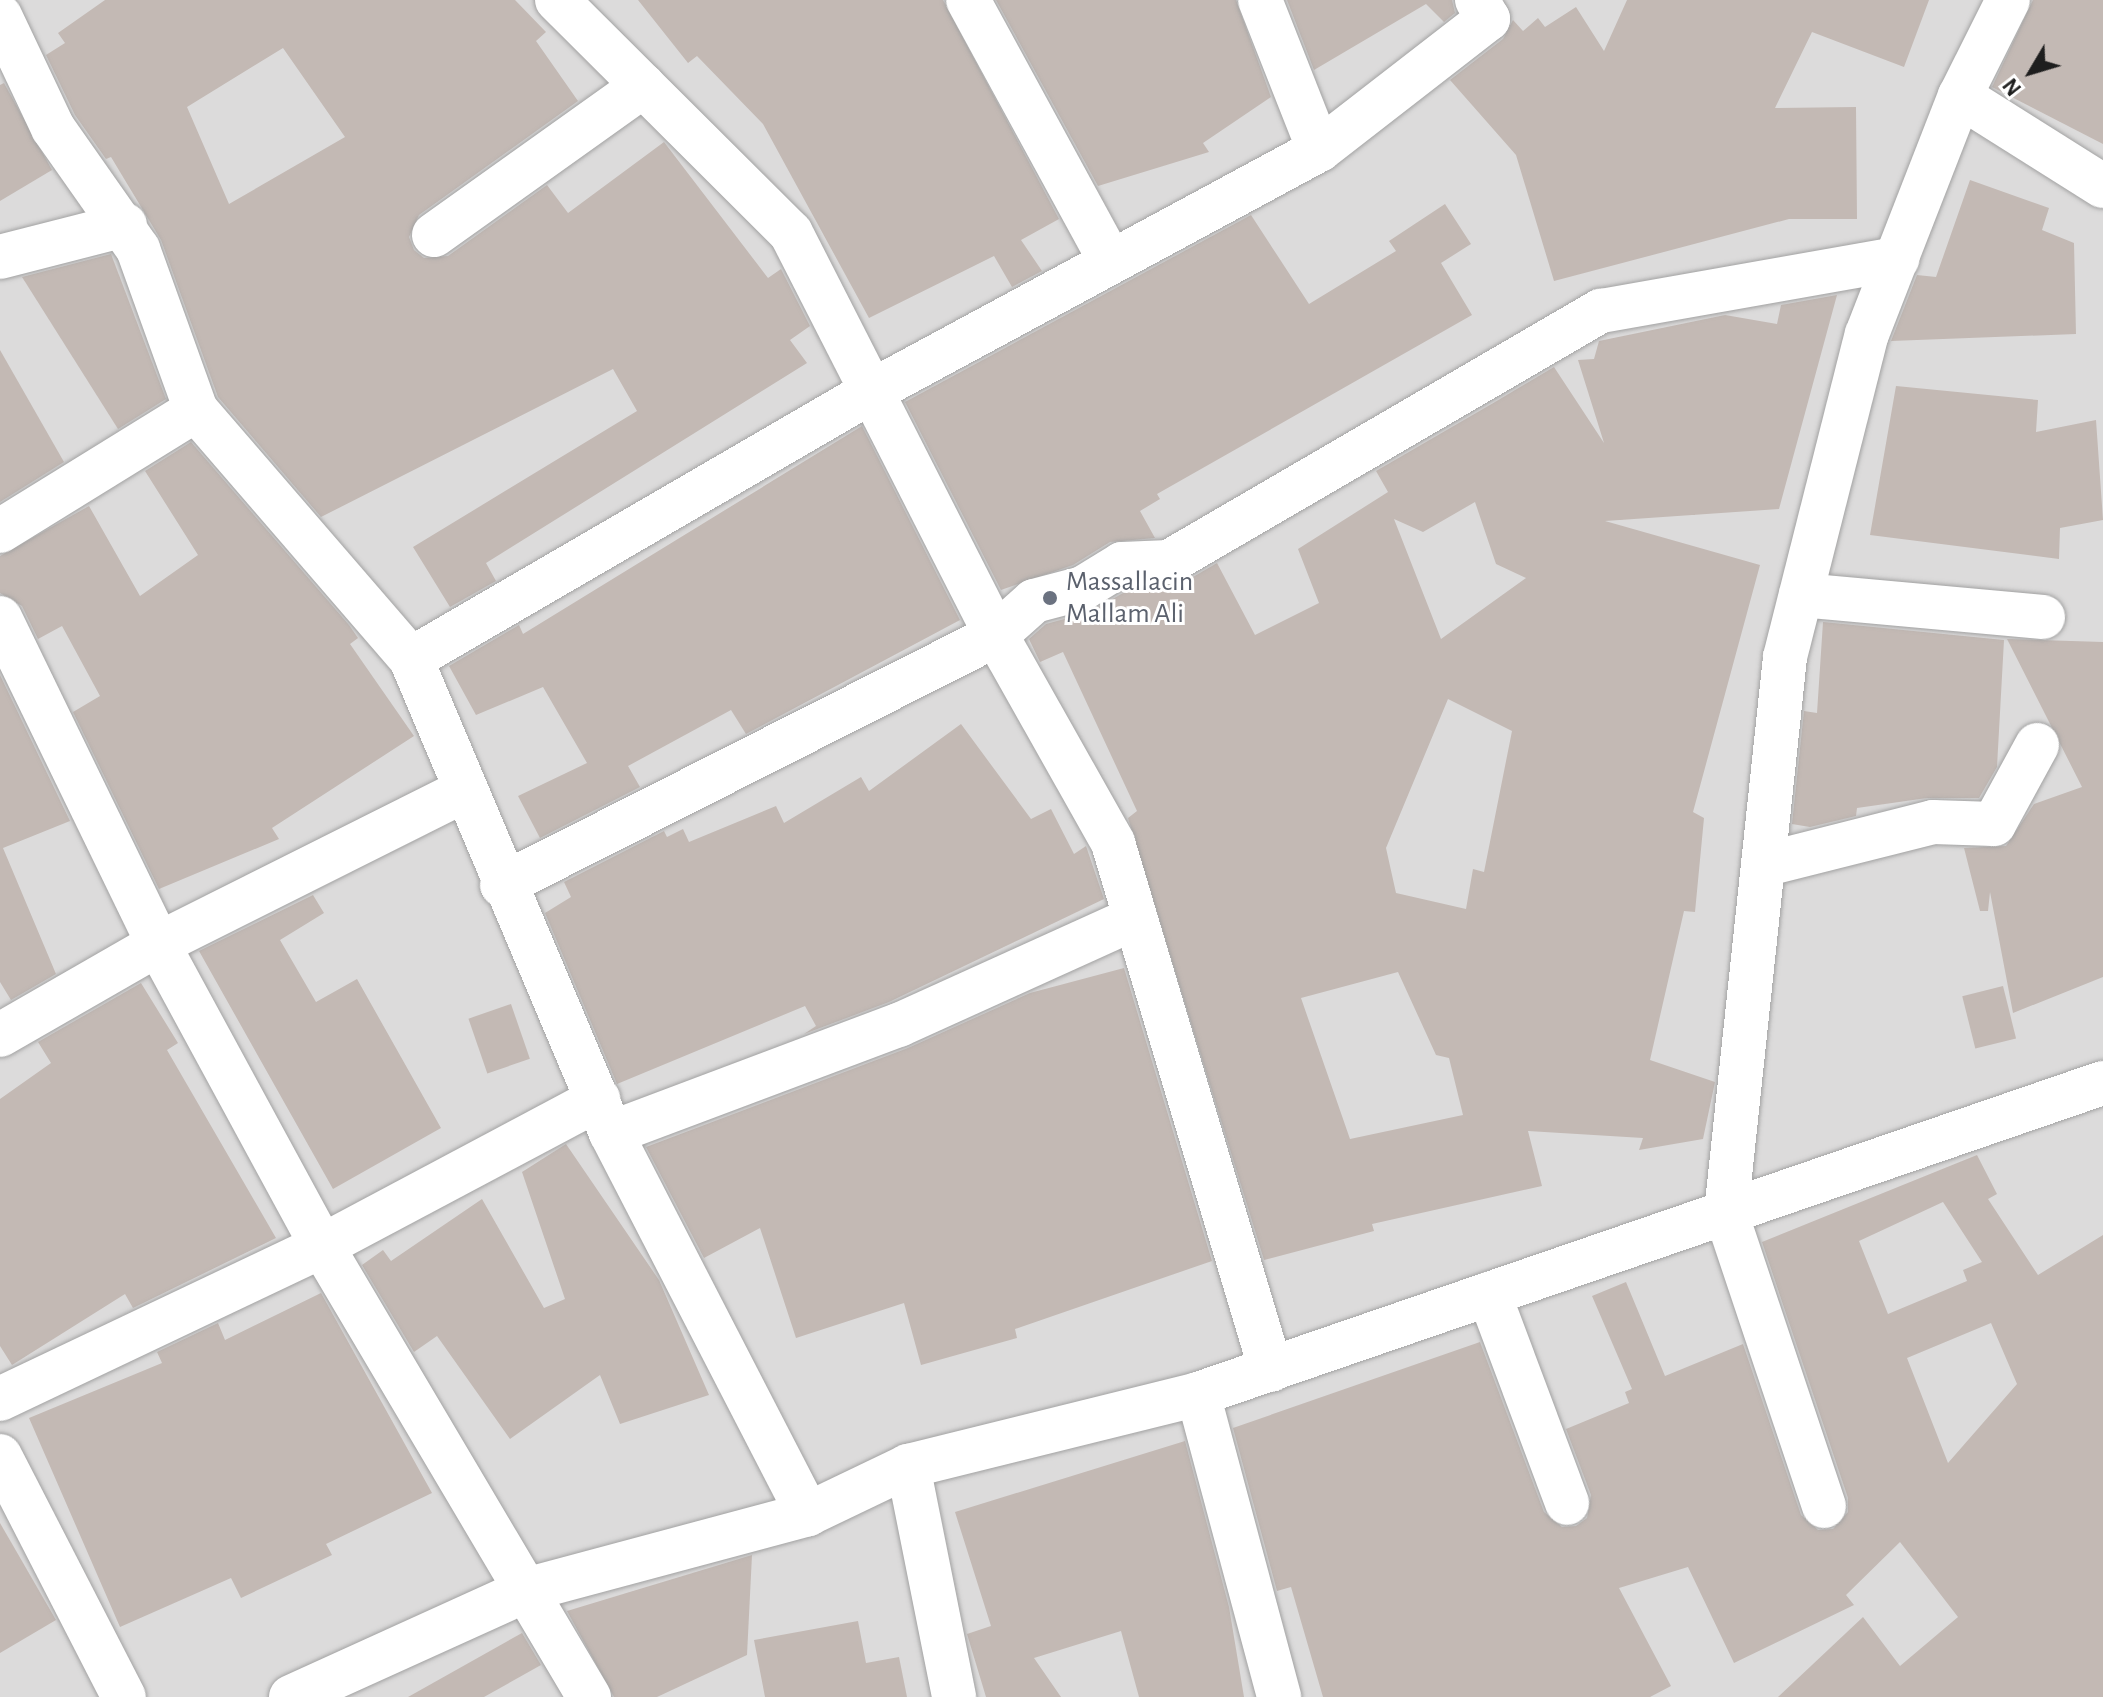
<!DOCTYPE html>
<html>
<head>
<meta charset="utf-8">
<style>
  body { margin:0 }
  #map { position:relative; width:2103px; height:1697px; overflow:hidden; background:#eeeae4; font-family:"Alegreya Sans",sans-serif }
  div>[style] { position:absolute }
  .residential>* { inset:0; background:#dcdbdb; transform-origin:0 0 }
  .building>* { inset:0; background:#c3b9b4; transform-origin:0 0 }
  .roads { filter:drop-shadow(0 0 2px #a2a2a2) drop-shadow(0 0 2px #a2a2a2) }
  .minor>* { height:44px; margin:-22px; padding:0 22px; transform-origin:22px; border-radius:22px; background:#fff }
  .tertiary>* { height:44px; margin:-22px; padding:0 22px; transform-origin:22px; border-radius:22px; background:#fff }
  .dots>* { width:22px; height:22px; translate:-50% -50%; box-sizing:border-box; border:4px solid #fff; border-radius:50% }
  span { translate:-50% -50%; white-space:nowrap; text-align:center; line-height:1.15; -webkit-text-stroke:6px #fff; paint-order:stroke }
  .worship-label { font-size:28px; color:#5b616d }
  .left { translate:0 -50%; text-align:left }
  .north { position:absolute; left:1991px; top:32px; width:80px; height:80px; -webkit-text-stroke:6px #fff; paint-order:stroke; rotate:232deg; font-size:22px; font-weight:700; line-height:32px; text-align:center; color:#1e1e1e }
  .north::after { content:''; display:block; margin:auto; width:28px; height:36px; background:#1e1e1e; clip-path:polygon(50% 0,100% 100%,50% 72%,0 100%) }
</style>
</head>
<body>
<div id="map">
  <div class="residential">
    <i style="left:0;top:0;width:2103px;height:1697px"></i>
  </div>
  <div class="building">
    <i style="clip-path:polygon(evenodd,105px 0,515px 0,546px 32px,536px 41px,578px 101px,419px 215px,409px 237px,414px 250px,424px 258px,448px 256px,547px 185px,568px 213px,664px 142px,768px 278px,781px 269px,810px 326px,790px 340px,807px 363px,486px 563px,496px 581px,450px 607px,413px 547px,637px 411px,613px 369px,321px 517px,218px 397px,161px 240px,111px 157px,106px 159px,75px 115px,46px 55px,65px 43px,58px 33px,105px 0,283px 48px,345px 137px,229px 204px,187px 107px,283px 48px)"></i>
    <i style="clip-path:polygon(638px 0,943px 0,1059px 219px,1021px 240px,1042px 271px,1012px 287px,994px 256px,869px 318px,763px 124px,697px 56px,688px 63px)"></i>
    <i style="clip-path:polygon(996px 0,1236px 0,1271px 97px,1203px 143px,1209px 152px,1098px 186px)"></i>
    <i style="clip-path:polygon(1287px 0,1452px 0,1455px 13px,1444px 22px,1426px 4px,1314px 70px)"></i>
    <i style="clip-path:polygon(1627px 0,1929px 0,1904px 67px,1812px 32px,1775px 108px,1856px 107px,1857px 219px,1789px 219px,1554px 281px,1516px 155px,1450px 80px,1503px 39px,1513px 20px,1523px 31px,1538px 18px,1545px 27px,1576px 7px,1604px 51px)"></i>
    <i style="clip-path:polygon(2033px 0,2103px 0,2103px 144px,1992px 87px)"></i>
    <i style="clip-path:polygon(4px 83px,52px 170px,0 201px,0 85px)"></i>
    <i style="clip-path:polygon(1970px 180px,2049px 208px,2042px 230px,2074px 243px,2076px 334px,1891px 341px,1917px 275px,1936px 277px)"></i>
    <i style="clip-path:polygon(1445px 204px,1471px 244px,1441px 263px,1472px 315px,1157px 494px,1160px 499px,1140px 511px,1155px 538px,1110px 542px,1073px 565px,1001px 590px,905px 402px,1251px 215px,1309px 304px,1396px 251px,1389px 241px)"></i>
    <i style="clip-path:polygon(111px 254px,166px 399px,118px 429px,22px 277px)"></i>
    <i style="clip-path:polygon(evenodd,1837px 295px,1779px 509px,1605px 521px,1760px 565px,1693px 812px,1704px 818px,1695px 912px,1684px 911px,1650px 1060px,1715px 1082px,1703px 1139px,1639px 1150px,1643px 1138px,1528px 1131px,1542px 1186px,1372px 1224px,1374px 1231px,1264px 1260px,1128px 818px,1137px 811px,1063px 652px,1040px 662px,1029px 639px,1046px 624px,1090px 612px,1130px 589px,1181px 584px,1217px 563px,1255px 635px,1319px 603px,1298px 549px,1388px 492px,1376px 471px,1495px 402px,1554px 367px,1604px 443px,1578px 360px,1594px 359px,1599px 341px,1725px 315px,1777px 324px,1781px 305px,1837px 295px,1475px 502px,1496px 564px,1526px 578px,1441px 639px,1394px 519px,1423px 532px,1475px 502px,1837px 295px,1448px 699px,1512px 731px,1484px 872px,1473px 869px,1466px 909px,1396px 893px,1386px 848px,1448px 699px,1837px 295px,1398px 972px,1436px 1055px,1449px 1058px,1463px 1115px,1350px 1139px,1301px 998px,1398px 972px)"></i>
    <i style="clip-path:polygon(0 350px,64px 462px,0 502px)"></i>
    <i style="clip-path:polygon(1896px 386px,2038px 400px,2036px 432px,2096px 420px,2103px 520px,2060px 528px,2059px 559px,1870px 535px)"></i>
    <i style="clip-path:polygon(862px 426px,960px 620px,746px 734px,731px 710px,628px 766px,640px 787px,540px 838px,518px 796px,587px 763px,543px 687px,476px 715px,449px 666px,519px 625px,523px 634px)"></i>
    <i style="clip-path:polygon(191px 442px,349px 625px,358px 638px,350px 644px,414px 736px,272px 828px,279px 839px,159px 889px,73px 712px,100px 696px,62px 626px,38px 639px,22px 606px,0 593px,0 556px,89px 506px,140px 596px,198px 555px,145px 471px)"></i>
    <i style="clip-path:polygon(1823px 622px,2004px 640px,1997px 767px,1979px 798px,1927px 798px,1857px 808px,1856px 816px,1810px 827px,1792px 824px,1804px 711px,1817px 713px)"></i>
    <i style="clip-path:polygon(2007px 639px,2103px 642px,2103px 977px,2013px 1013px,1990px 892px,1988px 911px,1980px 911px,1964px 848px,2006px 846px,2034px 804px,2082px 787px)"></i>
    <i style="clip-path:polygon(0 675px,70px 821px,3px 848px,56px 974px,11px 1000px,0 982px)"></i>
    <i style="clip-path:polygon(961px 724px,1031px 819px,1051px 809px,1074px 854px,1086px 846px,1104px 899px,889px 1002px,804px 1034px,816px 1026px,805px 1006px,617px 1084px,545px 913px,571px 897px,564px 882px,664px 831px,667px 837px,683px 829px,689px 842px,776px 806px,784px 823px,861px 777px,869px 791px)"></i>
    <i style="clip-path:polygon(313px 895px,324px 913px,280px 940px,316px 1002px,357px 979px,441px 1128px,333px 1189px,199px 951px)"></i>
    <i style="clip-path:polygon(1124px 968px,1212px 1261px,1015px 1329px,1017px 1338px,921px 1365px,904px 1303px,796px 1338px,760px 1228px,704px 1258px,646px 1147px,908px 1048px,1030px 993px)"></i>
    <i style="clip-path:polygon(141px 983px,178px 1043px,167px 1050px,276px 1238px,133px 1308px,125px 1294px,12px 1365px,0 1346px,0 1099px,51px 1063px,38px 1042px)"></i>
    <i style="left:2003px;top:986px;width:54px;height:42px;rotate:76deg"></i>
    <i style="left:511px;top:1004px;width:58px;height:45px;rotate:71deg"></i>
    <i style="clip-path:polygon(566px 1144px,659px 1280px,709px 1395px,620px 1424px,600px 1375px,510px 1439px,437px 1336px,414px 1352px,362px 1265px,383px 1250px,391px 1261px,482px 1199px,544px 1308px,565px 1299px,522px 1172px)"></i>
    <i style="clip-path:polygon(evenodd,1977px 1155px,1997px 1194px,1988px 1199px,2038px 1275px,2103px 1235px,2103px 1697px,1778px 1697px,1863px 1617px,1900px 1666px,1958px 1617px,1900px 1542px,1846px 1595px,1854px 1605px,1734px 1663px,1688px 1567px,1619px 1588px,1671px 1686px,1650px 1697px,1323px 1697px,1291px 1587px,1277px 1591px,1233px 1428px,1480px 1342px,1544px 1512px,1562px 1527px,1576px 1526px,1587px 1518px,1591px 1495px,1566px 1429px,1629px 1403px,1625px 1392px,1632px 1389px,1592px 1296px,1626px 1282px,1665px 1376px,1743px 1344px,1801px 1515px,1818px 1530px,1833px 1529px,1848px 1512px,1848px 1498px,1762px 1242px,1977px 1155px,1943px 1202px,1982px 1262px,1963px 1270px,1967px 1281px,1888px 1314px,1859px 1241px,1943px 1202px,1977px 1155px,1991px 1323px,2017px 1384px,1948px 1463px,1907px 1358px,1991px 1323px)"></i>
    <i style="clip-path:polygon(321px 1293px,432px 1493px,326px 1544px,332px 1555px,241px 1598px,231px 1578px,120px 1627px,29px 1418px,162px 1363px,157px 1352px,218px 1323px,225px 1340px)"></i>
    <i style="clip-path:polygon(1185px 1441px,1229px 1607px,1244px 1697px,1139px 1697px,1121px 1631px,1034px 1658px,1061px 1697px,986px 1697px,967px 1634px,991px 1626px,955px 1512px)"></i>
    <i style="clip-path:polygon(0 1523px,56px 1620px,0 1653px)"></i>
    <i style="clip-path:polygon(752px 1555px,747px 1655px,657px 1697px,614px 1697px,567px 1611px)"></i>
    <i style="clip-path:polygon(858px 1621px,866px 1663px,899px 1657px,907px 1697px,765px 1697px,754px 1640px)"></i>
    <i style="clip-path:polygon(522px 1633px,541px 1665px,484px 1697px,408px 1697px)"></i>
  </div>
  <div class="roads">
    <div class="minor">
      <i style="left:557px;top:0;width:330px;rotate:44.9deg"></i>
      <i style="left:791px;top:233px;width:451px;rotate:63deg"></i>
      <i style="left:996px;top:635px;width:239px;rotate:60.6deg"></i>
      <i style="left:1113px;top:843px;width:550px;rotate:73.31deg"></i>
      <i style="left:968px;top:0;width:295px;rotate:61.4deg"></i>
      <i style="left:1260px;top:0;width:161px;rotate:68.5deg"></i>
      <i style="left:0;top:16px;width:124px;rotate:64.7deg"></i>
      <i style="left:53px;top:128px;width:148px;rotate:54.9deg"></i>
      <i style="left:138px;top:249px;width:171px;rotate:70.2deg"></i>
      <i style="left:196px;top:410px;width:329px;rotate:49.2deg"></i>
      <i style="left:411px;top:659px;width:514px;rotate:67.12deg"></i>
      <i style="left:611px;top:1133px;width:429px;rotate:62.7deg"></i>
      <i style="left:1960px;top:96px;width:169px;rotate:32.2deg"></i>
      <i style="left:434px;top:235px;width:257px;rotate:-35.5deg"></i>
      <i style="left:0;top:257px;width:129px;rotate:-14.4deg"></i>
      <i style="left:0;top:531px;width:230px;rotate:-31.7deg"></i>
      <i style="left:1801px;top:595px;width:243px;rotate:5.2deg"></i>
      <i style="left:0;top:618px;width:362px;rotate:64.1deg"></i>
      <i style="left:158px;top:944px;width:344px;rotate:61.5deg"></i>
      <i style="left:322px;top:1246px;width:524px;rotate:59.37deg"></i>
      <i style="left:411px;top:659px;width:535px;rotate:-30.16deg"></i>
      <i style="left:874px;top:390px;width:506px;rotate:-28.34deg"></i>
      <i style="left:1319px;top:150px;width:214px;rotate:-37.8deg"></i>
      <i style="left:1488px;top:19px;width:22px;rotate:-120deg"></i>
      <i style="left:1763px;top:865px;width:175px;rotate:-14.2deg"></i>
      <i style="left:1933px;top:822px;width:61px;rotate:1.9deg"></i>
      <i style="left:1994px;top:824px;width:90px;rotate:-61.4deg"></i>
      <i style="left:502px;top:885px;width:554px;rotate:-26.84deg"></i>
      <i style="left:996px;top:635px;width:51px;rotate:-41.8deg"></i>
      <i style="left:1034px;top:601px;width:51px;rotate:-14.9deg"></i>
      <i style="left:1083px;top:588px;width:46px;rotate:-31.6deg"></i>
      <i style="left:1122px;top:564px;width:47px;rotate:-2.4deg"></i>
      <i style="left:1169px;top:562px;width:500px;rotate:-30.2deg"></i>
      <i style="left:1601px;top:311px;width:301px;rotate:-10deg"></i>
      <i style="left:0;top:1035px;width:182px;rotate:-29.9deg"></i>
      <i style="left:158px;top:944px;width:344px;rotate:-26.6deg"></i>
      <i style="left:611px;top:1133px;width:308px;rotate:-20.6deg"></i>
      <i style="left:899px;top:1025px;width:259px;rotate:-24.4deg"></i>
      <i style="left:1489px;top:1294px;width:223px;rotate:69.5deg"></i>
      <i style="left:1198px;top:1394px;width:314px;rotate:75deg"></i>
      <i style="left:0;top:1399px;width:357px;rotate:-25.4deg"></i>
      <i style="left:322px;top:1246px;width:313px;rotate:-28deg"></i>
      <i style="left:0;top:1456px;width:271px;rotate:62.8deg"></i>
      <i style="left:908px;top:1466px;width:236px;rotate:78.7deg"></i>
      <i style="left:1824px;top:1506px;width:309px;rotate:-108.5deg"></i>
      <i style="left:1726px;top:1213px;width:559px;rotate:-83.94deg"></i>
      <i style="left:1785px;top:657px;width:333px;rotate:-75.8deg"></i>
      <i style="left:1867px;top:334px;width:256px;rotate:-68.7deg"></i>
      <i style="left:1960px;top:96px;width:107px;rotate:-63.4deg"></i>
    </div>
    <div class="tertiary">
      <i style="left:291px;top:1697px;width:261px;rotate:-24.4deg"></i>
      <i style="left:529px;top:1589px;width:289px;rotate:-15deg"></i>
      <i style="left:808px;top:1514px;width:111px;rotate:-25.6deg"></i>
      <i style="left:908px;top:1466px;width:299px;rotate:-13.9deg"></i>
      <i style="left:1198px;top:1394px;width:957px;rotate:-18.97deg"></i>
    </div>
  </div>
  <div class="dots">
    <i style="left:1050px;top:598px;background:#6b7280"></i>
  </div>
  <div class="worship-label">
    <span class="left" style="left:1066px;top:598px">Massallacin<br>Mallam Ali</span>
  </div>
  <div class="north">N</div>
</div>
</body>
</html>
